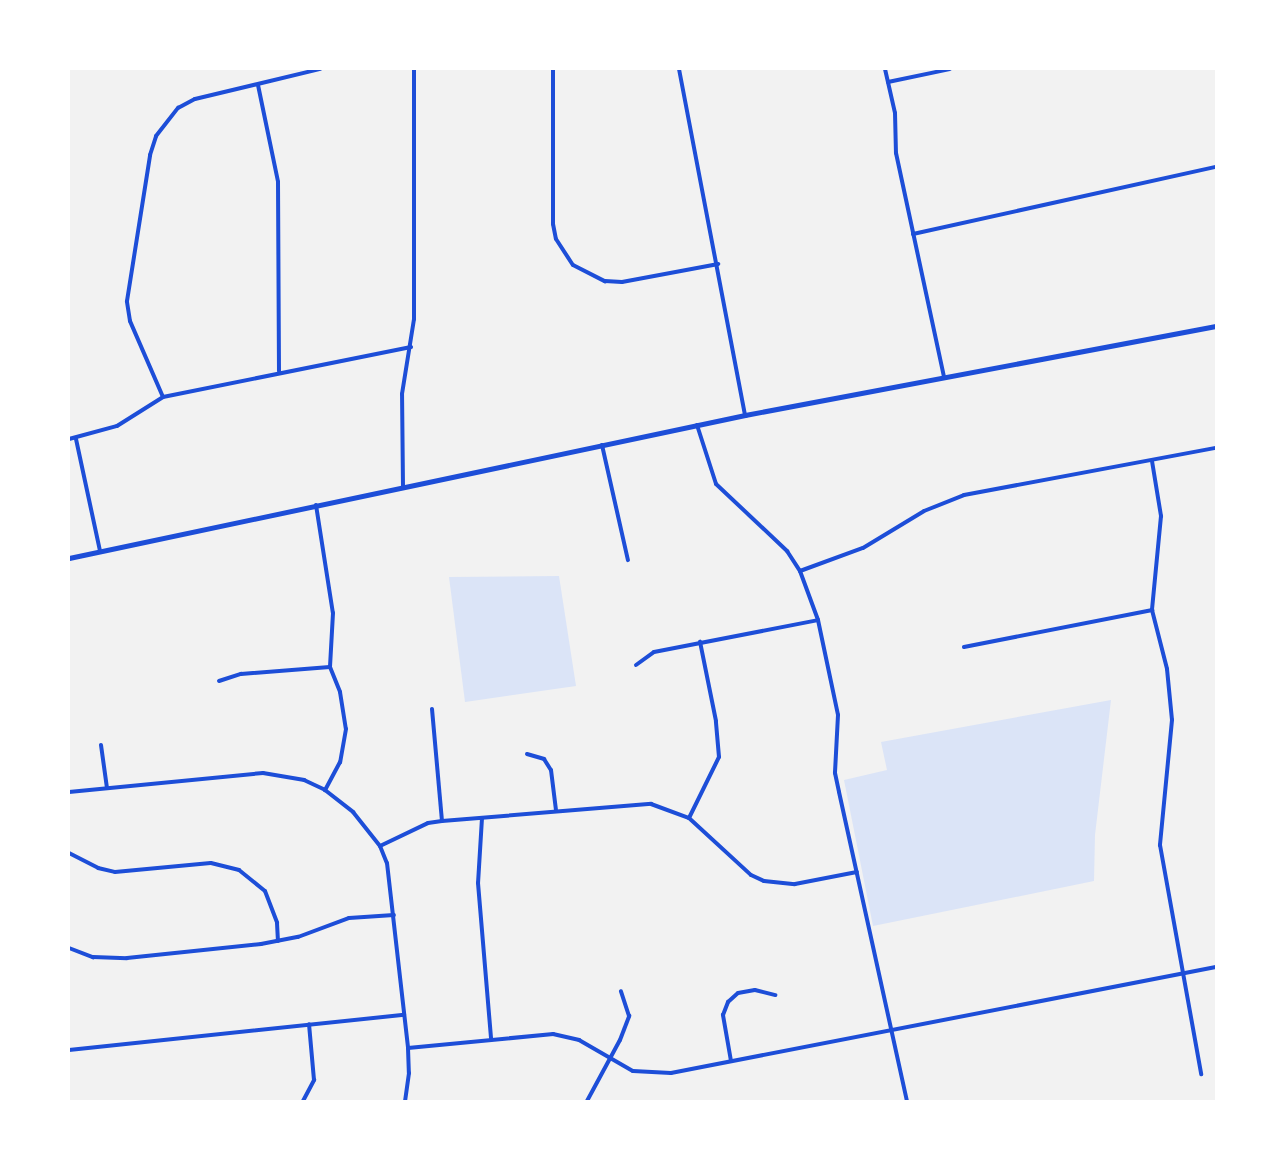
<!DOCTYPE html>
<html>
<head>
<meta charset="utf-8">
<style>
  body { margin:0 }
  #map { position:relative; width:1285px; height:1170px; overflow:hidden; background:#f2f2f2; font-family:Figtree,sans-serif }
  div>[style] { position:absolute }
  .green>* { inset:0; background:#dbe4f7 }
  .minor>* { height:4px; margin:-2px; padding:0 2px; transform-origin:2px; border-radius:2px; background:#1d4ed8 }
  .tertiary>* { height:5px; margin:-2.5px; padding:0 2.5px; transform-origin:2.5px; border-radius:2.5px; background:#1d4ed8 }
  span { translate:-50% -50%; white-space:nowrap; text-align:center; line-height:1.15; -webkit-text-stroke:5px #fff; paint-order:stroke }
  .frame { position:absolute; inset:0; border:70px solid #fff; pointer-events:none }
</style>
</head>
<body>
<div id="map">
  <div class="green">
    <i style="clip-path:polygon(559px 576px,576px 686px,465px 702px,449px 577px)"></i>
    <i style="clip-path:polygon(1111px 700px,1095px 835px,1094px 881px,873px 926px,844px 780px,887px 770px,881px 742px)"></i>
  </div>
  <div class="minor">
    <i style="left:553px;top:69px;width:155px;rotate:90deg"></i>
    <i style="left:553px;top:224px;width:15px;rotate:79deg"></i>
    <i style="left:556px;top:239px;width:31px;rotate:57deg"></i>
    <i style="left:573px;top:265px;width:36px;rotate:27deg"></i>
    <i style="left:605px;top:281px;width:17px;rotate:3deg"></i>
    <i style="left:622px;top:282px;width:98px;rotate:-10.6deg"></i>
    <i style="left:679px;top:69px;width:352px;rotate:79.2deg"></i>
    <i style="left:885px;top:69px;width:45px;rotate:77.2deg"></i>
    <i style="left:895px;top:113px;width:40px;rotate:88.6deg"></i>
    <i style="left:896px;top:153px;width:228px;rotate:77.9deg"></i>
    <i style="left:888px;top:82px;width:63px;rotate:-11.8deg"></i>
    <i style="left:258px;top:85px;width:99px;rotate:78.3deg"></i>
    <i style="left:278px;top:182px;width:189px;rotate:89.7deg"></i>
    <i style="left:913px;top:234px;width:310px;rotate:-12.5deg"></i>
    <i style="left:163px;top:397px;width:83px;rotate:-113.5deg"></i>
    <i style="left:130px;top:321px;width:20px;rotate:-99deg"></i>
    <i style="left:127px;top:301px;width:148px;rotate:-81deg"></i>
    <i style="left:150px;top:155px;width:20px;rotate:-72deg"></i>
    <i style="left:156px;top:136px;width:36px;rotate:-52deg"></i>
    <i style="left:178px;top:108px;width:19px;rotate:-28deg"></i>
    <i style="left:195px;top:99px;width:129px;rotate:-13.5deg"></i>
    <i style="left:697px;top:425px;width:62px;rotate:72.1deg"></i>
    <i style="left:716px;top:484px;width:98px;rotate:43.3deg"></i>
    <i style="left:787px;top:551px;width:24px;rotate:57deg"></i>
    <i style="left:800px;top:571px;width:52px;rotate:69.8deg"></i>
    <i style="left:818px;top:620px;width:97px;rotate:78.1deg"></i>
    <i style="left:838px;top:715px;width:58px;rotate:93deg"></i>
    <i style="left:835px;top:773px;width:19px;rotate:78deg"></i>
    <i style="left:839px;top:792px;width:316px;rotate:77.6deg"></i>
    <i style="left:69px;top:439px;width:50px;rotate:-15.2deg"></i>
    <i style="left:117px;top:426px;width:54px;rotate:-32.2deg"></i>
    <i style="left:163px;top:397px;width:253px;rotate:-11.4deg"></i>
    <i style="left:76px;top:439px;width:115px;rotate:77.9deg"></i>
    <i style="left:602px;top:445px;width:118px;rotate:77.3deg"></i>
    <i style="left:1152px;top:461px;width:56px;rotate:80.7deg"></i>
    <i style="left:1161px;top:516px;width:94px;rotate:95.5deg"></i>
    <i style="left:1152px;top:610px;width:61px;rotate:75.7deg"></i>
    <i style="left:1167px;top:669px;width:51px;rotate:84.4deg"></i>
    <i style="left:1172px;top:720px;width:126px;rotate:95.5deg"></i>
    <i style="left:1160px;top:845px;width:233px;rotate:79.8deg"></i>
    <i style="left:403px;top:486px;width:92px;rotate:-90.6deg"></i>
    <i style="left:402px;top:394px;width:76px;rotate:-80.9deg"></i>
    <i style="left:414px;top:319px;width:250px;rotate:-90deg"></i>
    <i style="left:316px;top:505px;width:109px;rotate:81.1deg"></i>
    <i style="left:333px;top:613px;width:54px;rotate:93.2deg"></i>
    <i style="left:330px;top:667px;width:27px;rotate:68deg"></i>
    <i style="left:340px;top:692px;width:37px;rotate:81deg"></i>
    <i style="left:346px;top:729px;width:34px;rotate:100deg"></i>
    <i style="left:340px;top:762px;width:32px;rotate:118deg"></i>
    <i style="left:800px;top:571px;width:67px;rotate:-20.1deg"></i>
    <i style="left:863px;top:548px;width:71px;rotate:-31.2deg"></i>
    <i style="left:924px;top:511px;width:43px;rotate:-21.8deg"></i>
    <i style="left:964px;top:495px;width:256px;rotate:-10.6deg"></i>
    <i style="left:964px;top:647px;width:192px;rotate:-11.1deg"></i>
    <i style="left:636px;top:665px;width:22px;rotate:-36deg"></i>
    <i style="left:654px;top:652px;width:167px;rotate:-11deg"></i>
    <i style="left:219px;top:681px;width:23px;rotate:-18deg"></i>
    <i style="left:241px;top:674px;width:89px;rotate:-4.5deg"></i>
    <i style="left:432px;top:709px;width:112px;rotate:84.9deg"></i>
    <i style="left:101px;top:745px;width:43px;rotate:82.1deg"></i>
    <i style="left:527px;top:754px;width:18px;rotate:16deg"></i>
    <i style="left:544px;top:759px;width:13px;rotate:58deg"></i>
    <i style="left:551px;top:770px;width:40px;rotate:82.9deg"></i>
    <i style="left:69px;top:792px;width:195px;rotate:-5.6deg"></i>
    <i style="left:263px;top:773px;width:42px;rotate:9.7deg"></i>
    <i style="left:304px;top:780px;width:23px;rotate:25deg"></i>
    <i style="left:325px;top:790px;width:36px;rotate:38deg"></i>
    <i style="left:353px;top:812px;width:43px;rotate:51.5deg"></i>
    <i style="left:380px;top:846px;width:18px;rotate:68deg"></i>
    <i style="left:387px;top:863px;width:186px;rotate:83.5deg"></i>
    <i style="left:408px;top:1048px;width:25px;rotate:88deg"></i>
    <i style="left:409px;top:1073px;width:28px;rotate:98deg"></i>
    <i style="left:482px;top:818px;width:65px;rotate:93.5deg"></i>
    <i style="left:478px;top:883px;width:157px;rotate:85.2deg"></i>
    <i style="left:689px;top:818px;width:68px;rotate:-63.8deg"></i>
    <i style="left:719px;top:757px;width:36px;rotate:-95deg"></i>
    <i style="left:716px;top:721px;width:81px;rotate:-101.4deg"></i>
    <i style="left:380px;top:846px;width:53px;rotate:-25.6deg"></i>
    <i style="left:428px;top:823px;width:14px;rotate:-8deg"></i>
    <i style="left:442px;top:821px;width:210px;rotate:-4.7deg"></i>
    <i style="left:651px;top:804px;width:40px;rotate:20.2deg"></i>
    <i style="left:689px;top:818px;width:84px;rotate:42.6deg"></i>
    <i style="left:751px;top:875px;width:14px;rotate:25deg"></i>
    <i style="left:764px;top:881px;width:31px;rotate:6deg"></i>
    <i style="left:795px;top:884px;width:63px;rotate:-11deg"></i>
    <i style="left:69px;top:853px;width:33px;rotate:27deg"></i>
    <i style="left:98px;top:868px;width:17px;rotate:13deg"></i>
    <i style="left:115px;top:872px;width:96px;rotate:-5.4deg"></i>
    <i style="left:211px;top:863px;width:29px;rotate:14deg"></i>
    <i style="left:239px;top:870px;width:33px;rotate:39deg"></i>
    <i style="left:265px;top:891px;width:34px;rotate:69deg"></i>
    <i style="left:277px;top:923px;width:18px;rotate:87deg"></i>
    <i style="left:69px;top:948px;width:26px;rotate:21deg"></i>
    <i style="left:93px;top:957px;width:34px;rotate:2deg"></i>
    <i style="left:127px;top:958px;width:135px;rotate:-6deg"></i>
    <i style="left:261px;top:944px;width:38px;rotate:-11deg"></i>
    <i style="left:298px;top:937px;width:54px;rotate:-20.4deg"></i>
    <i style="left:349px;top:918px;width:45px;rotate:-3.8deg"></i>
    <i style="left:408px;top:1048px;width:146px;rotate:-5.5deg"></i>
    <i style="left:553px;top:1034px;width:27px;rotate:13deg"></i>
    <i style="left:579px;top:1040px;width:62px;rotate:29.9deg"></i>
    <i style="left:633px;top:1071px;width:38px;rotate:3deg"></i>
    <i style="left:671px;top:1073px;width:555px;rotate:-11.01deg"></i>
    <i style="left:69px;top:1050px;width:337px;rotate:-6deg"></i>
    <i style="left:731px;top:1061px;width:47px;rotate:-99.9deg"></i>
    <i style="left:723px;top:1015px;width:14px;rotate:-69deg"></i>
    <i style="left:728px;top:1002px;width:13px;rotate:-42deg"></i>
    <i style="left:738px;top:993px;width:17px;rotate:-10deg"></i>
    <i style="left:755px;top:990px;width:21px;rotate:14deg"></i>
    <i style="left:303px;top:1101px;width:24px;rotate:-62deg"></i>
    <i style="left:314px;top:1080px;width:56px;rotate:-95.1deg"></i>
    <i style="left:587px;top:1101px;width:69px;rotate:-61.6deg"></i>
    <i style="left:620px;top:1040px;width:26px;rotate:-69deg"></i>
    <i style="left:629px;top:1016px;width:26px;rotate:-108deg"></i>
  </div>
  <div class="tertiary">
    <i style="left:69px;top:558px;width:691px;rotate:-11.94deg"></i>
    <i style="left:745px;top:415px;width:479px;rotate:-10.7deg"></i>
  </div>
  <div class="frame"></div>
</div>
</body>
</html>
